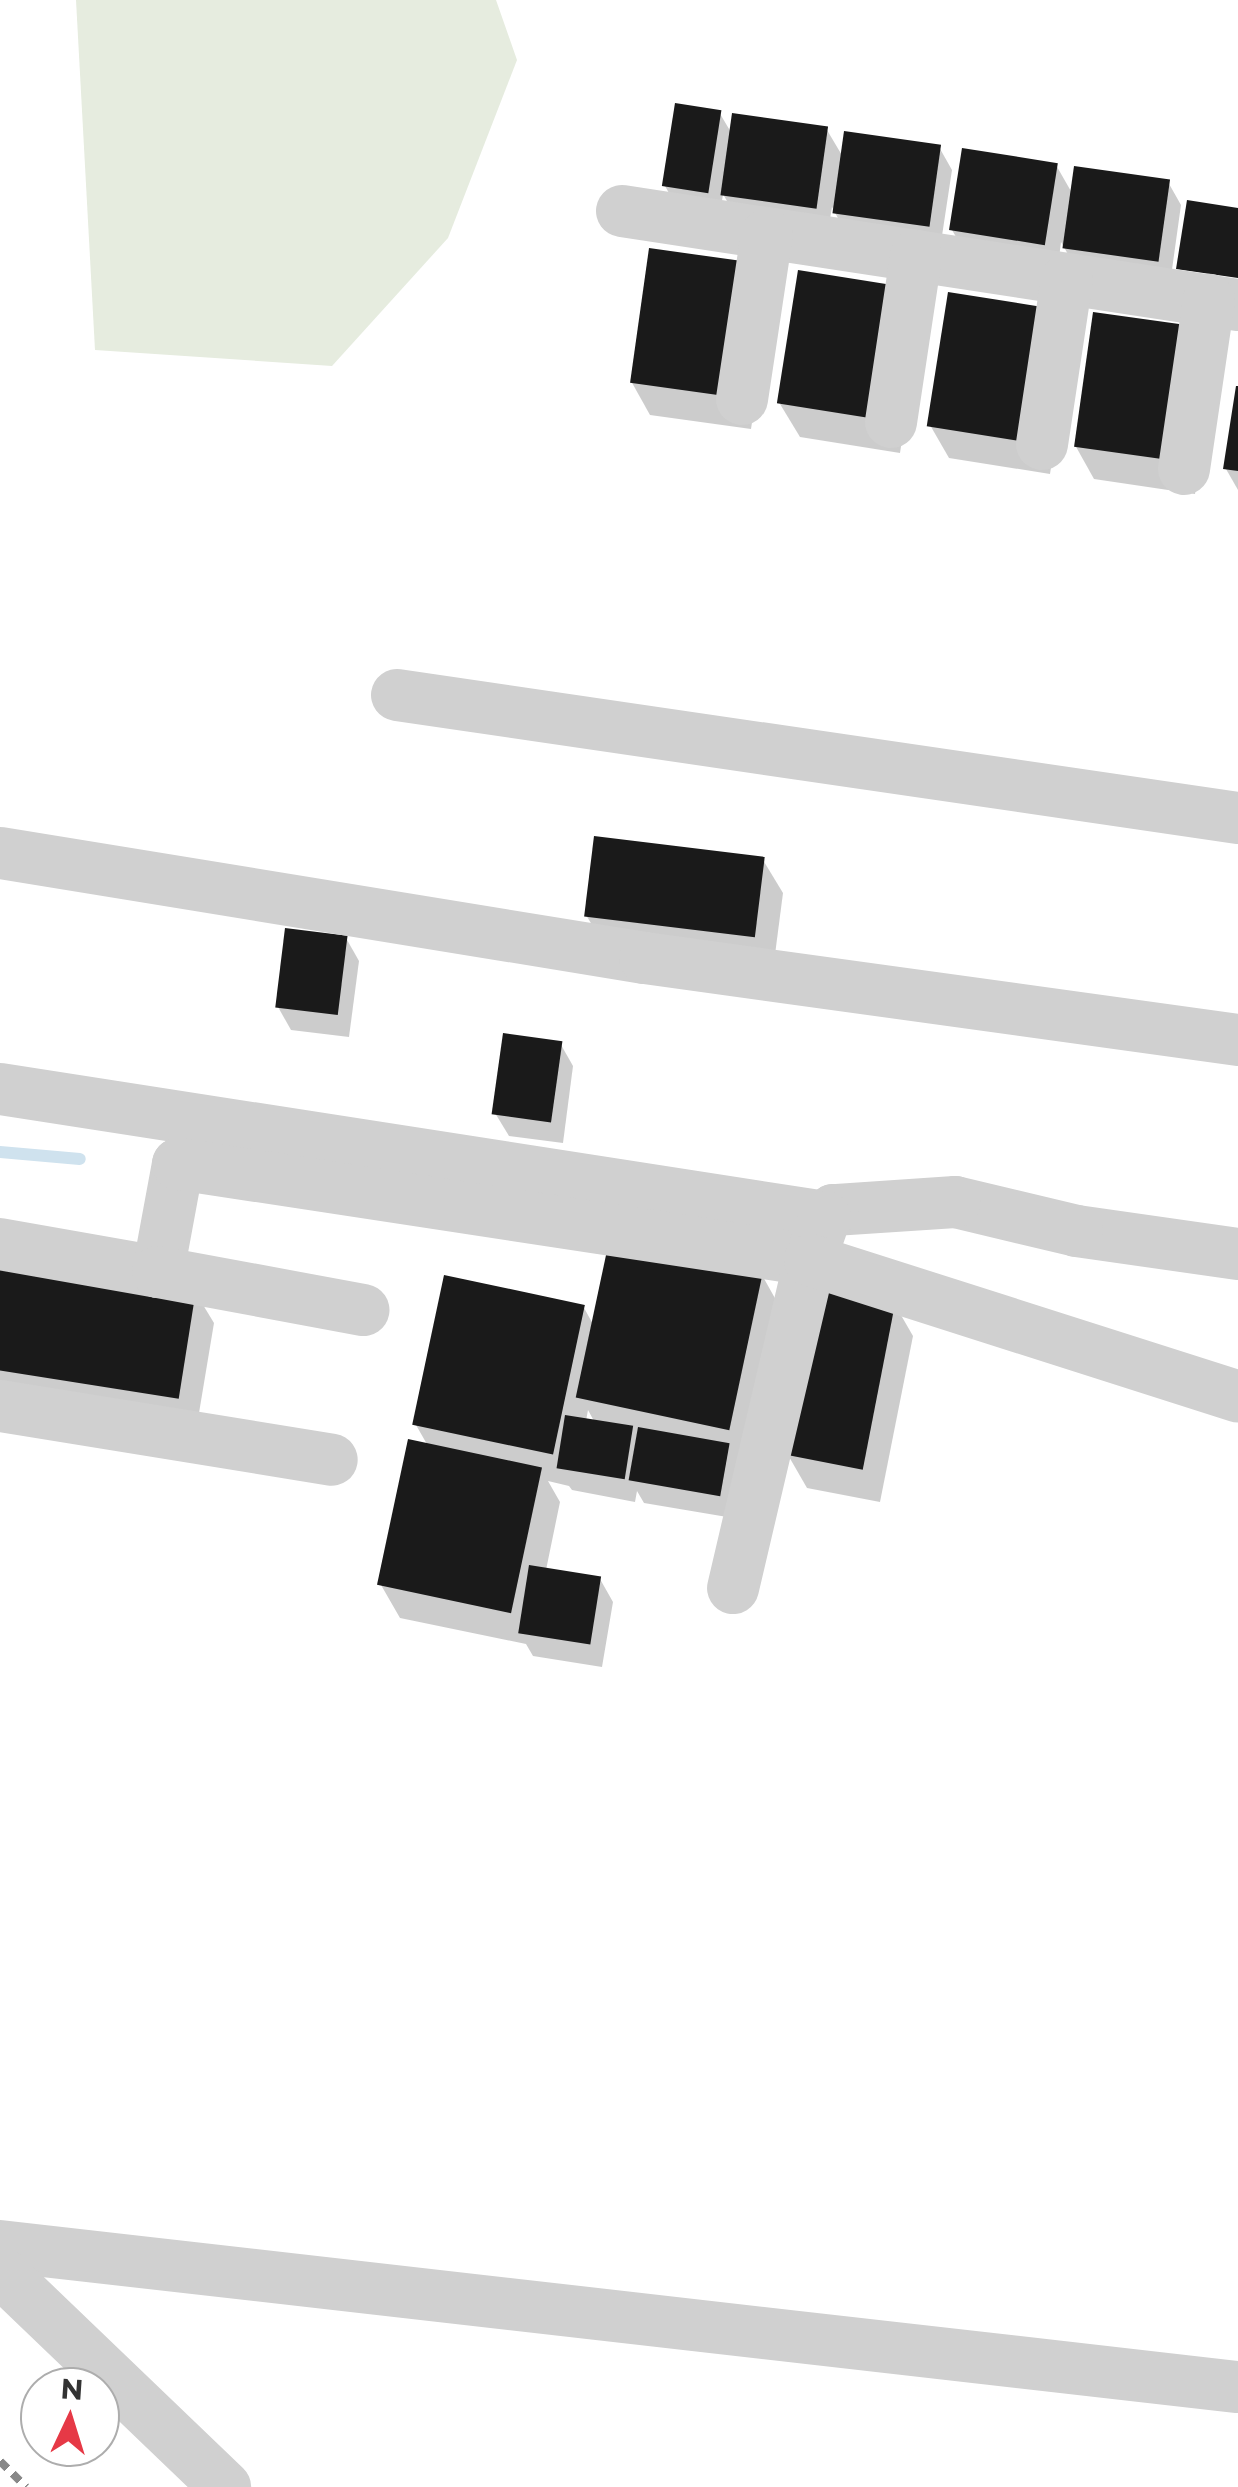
<!DOCTYPE html>
<html>
<head>
<meta charset="utf-8">
<style>
  body { margin:0 }
  #map { position:relative; width:1238px; height:2487px; overflow:hidden; background:#fff; font-family:Montserrat,sans-serif }
  div>[style] { position:absolute }
  .green>* { inset:0; background:#e6ecdf }
  .shadow>* { inset:0; background:#0003 }
  .stream>* { height:12px; margin:-6px; padding:0 6px; transform-origin:6px; border-radius:6px; background:#cfe2ee }
  .building>* { inset:0; background:#1a1a1a; transform-origin:0 0 }
  .minor>* { height:52px; margin:-26px; padding:0 26px; transform-origin:26px; border-radius:26px; background:#d0d0d0 }
  .rail>* { height:8px; margin-top:-4px; transform-origin:0; background:repeating-linear-gradient(90deg,#888 0 10px,transparent 0 18px) }
  span { translate:-50% -50%; white-space:nowrap; text-align:center; line-height:1.15; -webkit-text-stroke:10px #fff; paint-order:stroke }
  .north { position:absolute; left:20px; top:2367px; width:100px; height:100px; box-sizing:border-box; background:#fff; border:2px solid #adadad; border-radius:50%; rotate:4deg; font-size:28px; font-weight:700; line-height:40px; text-align:center; color:#333 }
  .north::after { content:''; display:block; margin:auto; width:35px; height:45px; background:#e63946; clip-path:polygon(50% 0,100% 100%,50% 72%,0 100%) }
</style>
</head>
<body>
<div id="map">
  <div class="green">
    <i style="clip-path:polygon(76px 0,496px 0,517px 60px,448px 238px,332px 366px,95px 350px)"></i>
  </div>
  <div class="shadow">
    <i style="clip-path:polygon(719px 112px,732px 134px,827px 130px,843px 157px,939px 147px,952px 170px,940px 249px,847px 235px,832px 207px,828px 231px,736px 217px,723px 194px,720px 215px,678px 209px,665px 186px)"></i>
    <i style="clip-path:polygon(1056px 165px,1072px 193px,1168px 182px,1181px 205px,1170px 284px,1077px 270px,1061px 242px,1058px 266px,965px 252px,952px 230px)"></i>
    <i style="clip-path:polygon(771px 299px,751px 429px,650px 415px,631px 381px)"></i>
    <i style="clip-path:polygon(920px 322px,900px 453px,800px 437px,780px 404px)"></i>
    <i style="clip-path:polygon(1070px 344px,1050px 474px,949px 458px,930px 425px)"></i>
    <i style="clip-path:polygon(1215px 363px,1195px 494px,1094px 479px,1075px 445px)"></i>
    <i style="clip-path:polygon(1238px 388px,1238px 490px,1226px 469px)"></i>
    <i style="clip-path:polygon(763px 860px,783px 893px,773px 970px,606px 948px,586px 915px)"></i>
    <i style="clip-path:polygon(346px 938px,359px 961px,349px 1037px,291px 1030px,278px 1007px)"></i>
    <i style="clip-path:polygon(560px 1043px,573px 1066px,563px 1143px,509px 1136px,495px 1113px)"></i>
    <i style="clip-path:polygon(0 1258px,194px 1290px,214px 1323px,196px 1431px,0 1398px)"></i>
    <i style="clip-path:polygon(evenodd,762px 1275px,786px 1318px,733px 1518px,644px 1503px,637px 1491px,635px 1502px,572px 1490px,569px 1486px,548px 1481px,560px 1502px,546px 1570px,600px 1579px,613px 1602px,602px 1667px,533px 1656px,526px 1644px,400px 1618px,381px 1585px,428px 1446px,416px 1425px,583px 1306px,594px 1326px,762px 1275px,588px 1410px,595px 1423px,586px 1421px,588px 1410px)"></i>
    <i style="clip-path:polygon(894px 1303px,913px 1336px,880px 1502px,807px 1488px,788px 1455px)"></i>
  </div>
  <div class="stream">
    <i style="left:0;top:1152px;width:80px;rotate:5deg"></i>
  </div>
  <div class="building">
    <i style="left:675px;top:103px;width:47px;height:84px;rotate:9deg"></i>
    <i style="left:732px;top:113px;width:97px;height:83px;rotate:8deg"></i>
    <i style="left:844px;top:131px;width:98px;height:83px;rotate:8deg"></i>
    <i style="left:962px;top:148px;width:97px;height:83px;rotate:9deg"></i>
    <i style="left:1074px;top:166px;width:97px;height:83px;rotate:8deg"></i>
    <i style="clip-path:polygon(1187px 200px,1238px 208px,1238px 278px,1176px 269px)"></i>
    <i style="left:649px;top:248px;width:105px;height:136px;rotate:8deg"></i>
    <i style="left:798px;top:270px;width:105px;height:135px;rotate:9deg"></i>
    <i style="left:948px;top:292px;width:105px;height:136px;rotate:9deg"></i>
    <i style="left:1093px;top:312px;width:105px;height:136px;rotate:8deg"></i>
    <i style="clip-path:polygon(1236px 386px,1238px 386px,1238px 471px,1223px 469px)"></i>
    <i style="left:594px;top:836px;width:172px;height:81px;rotate:7deg"></i>
    <i style="left:285px;top:928px;width:63px;height:80px;rotate:7deg"></i>
    <i style="left:503px;top:1033px;width:60px;height:82px;rotate:8deg"></i>
    <i style="left:609px;top:1241px;width:157px;height:160px;rotate:12deg"></i>
    <i style="left:0;top:1255px;width:199px;height:114px;rotate:9deg"></i>
    <i style="left:444px;top:1275px;width:144px;height:153px;rotate:12deg"></i>
    <i style="left:819px;top:1286px;width:78px;height:172px;rotate:11deg"></i>
    <i style="left:565px;top:1415px;width:69px;height:54px;rotate:9deg"></i>
    <i style="left:638px;top:1427px;width:93px;height:54px;rotate:10deg"></i>
    <i style="left:408px;top:1439px;width:137px;height:149px;rotate:12deg"></i>
    <i style="left:529px;top:1565px;width:73px;height:69px;rotate:9deg"></i>
  </div>
  <div class="minor">
    <i style="left:622px;top:211px;width:623px;rotate:8.68deg"></i>
    <i style="left:742px;top:399px;width:167px;rotate:-81.4deg"></i>
    <i style="left:891px;top:422px;width:168px;rotate:-81.4deg"></i>
    <i style="left:1042px;top:444px;width:167px;rotate:-81.4deg"></i>
    <i style="left:1184px;top:469px;width:171px;rotate:-81.6deg"></i>
    <i style="left:397px;top:695px;width:850px;rotate:8.32deg"></i>
    <i style="left:0;top:853px;width:653px;rotate:9.25deg"></i>
    <i style="left:645px;top:958px;width:599px;rotate:7.87deg"></i>
    <i style="left:0;top:1089px;width:835px;rotate:8.82deg"></i>
    <i style="left:0;top:1244px;width:160px;rotate:10deg"></i>
    <i style="left:158px;top:1272px;width:110px;rotate:-79.5deg"></i>
    <i style="left:178px;top:1164px;width:639px;rotate:8.64deg"></i>
    <i style="left:810px;top:1260px;width:337px;rotate:103.2deg"></i>
    <i style="left:1238px;top:1254px;width:163px;rotate:-171.9deg"></i>
    <i style="left:1077px;top:1231px;width:125px;rotate:-166.6deg"></i>
    <i style="left:955px;top:1202px;width:122px;rotate:176.2deg"></i>
    <i style="left:833px;top:1210px;width:11px;rotate:139deg"></i>
    <i style="left:825px;top:1217px;width:46px;rotate:109.2deg"></i>
    <i style="left:810px;top:1260px;width:449px;rotate:17.7deg"></i>
    <i style="left:158px;top:1272px;width:209px;rotate:10.5deg"></i>
    <i style="left:0;top:1406px;width:336px;rotate:9.2deg"></i>
    <i style="left:0;top:2246px;width:1246px;rotate:6.5deg"></i>
    <i style="left:0;top:2271px;width:312px;rotate:43.8deg"></i>
  </div>
  <div class="rail">
    <i style="left:0;top:2461px;width:37px;rotate:45deg"></i>
  </div>
  <div class="north">N</div>
</div>
</body>
</html>
